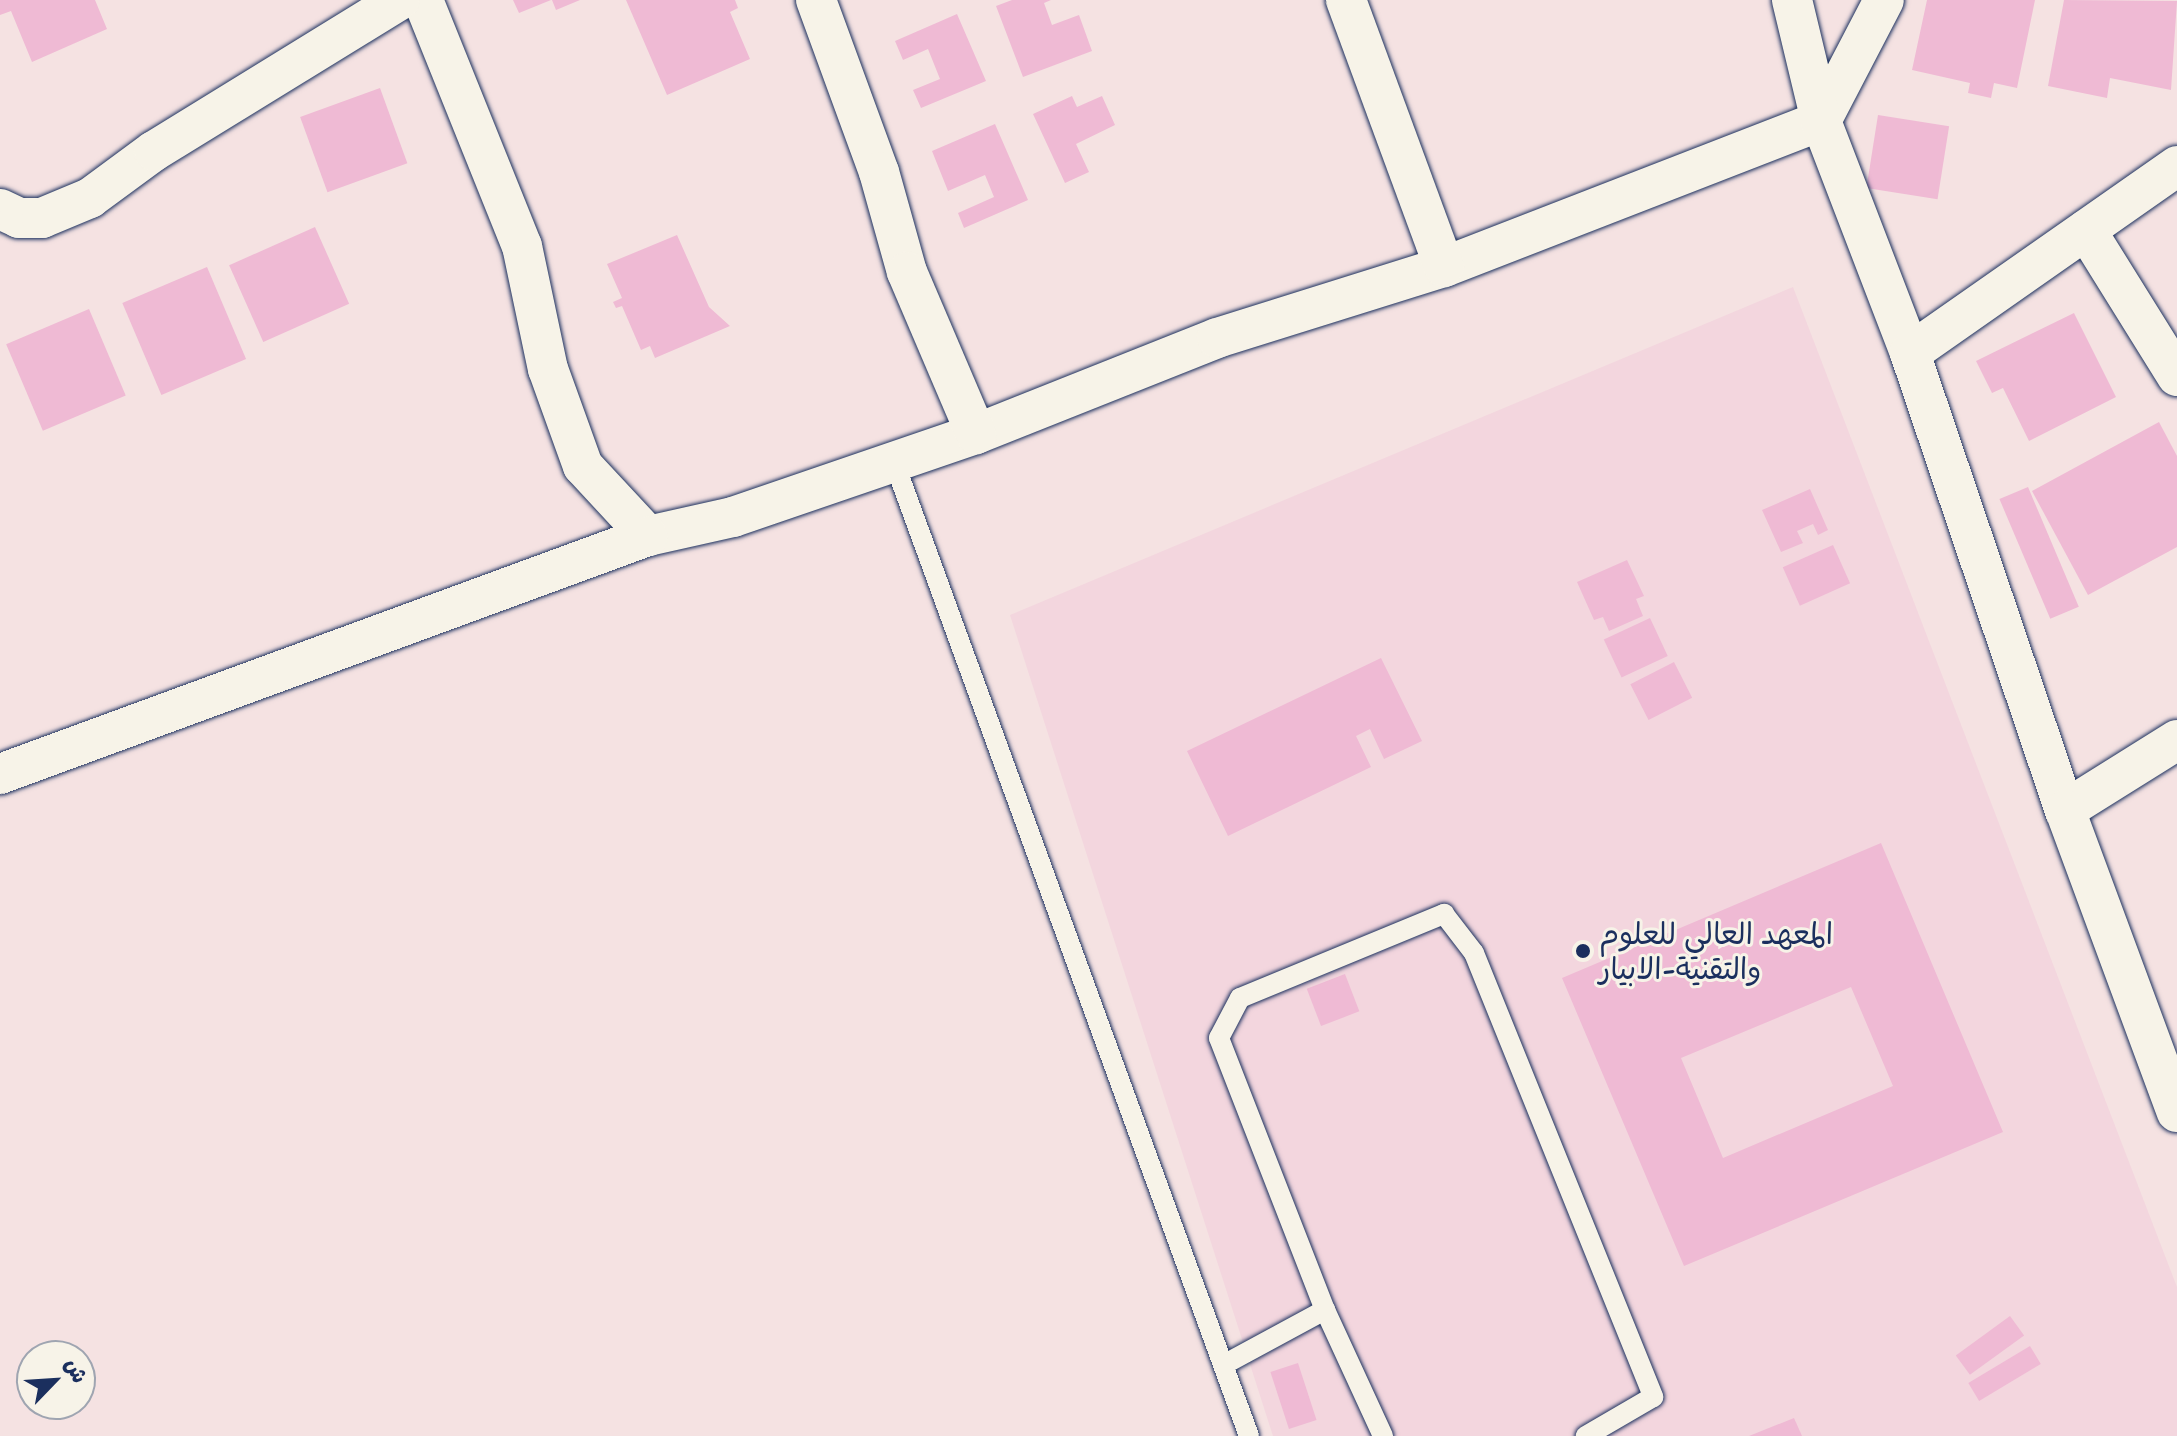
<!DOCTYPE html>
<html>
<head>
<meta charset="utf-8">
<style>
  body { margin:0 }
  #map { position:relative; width:2177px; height:1436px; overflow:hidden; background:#f5e2e2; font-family:Sriracha,"Playpen Sans Arabic",sans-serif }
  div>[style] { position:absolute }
  .built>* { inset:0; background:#f3d6de }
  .building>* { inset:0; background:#efbad4; transform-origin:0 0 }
  .roads { filter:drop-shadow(0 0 2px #1b2f5e) drop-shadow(0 0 2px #1b2f5e) }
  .service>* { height:20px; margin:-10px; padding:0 10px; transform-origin:10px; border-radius:10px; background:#f7f3e8 }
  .minor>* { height:40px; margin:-20px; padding:0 20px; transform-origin:20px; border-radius:20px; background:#f7f3e8 }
  .dots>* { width:22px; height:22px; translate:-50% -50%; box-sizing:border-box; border:4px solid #f7f3e8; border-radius:50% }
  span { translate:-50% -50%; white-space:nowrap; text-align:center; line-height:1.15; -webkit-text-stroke:6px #f7f3e8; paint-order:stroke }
  .poi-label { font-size:30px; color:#1b2f5e }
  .left { translate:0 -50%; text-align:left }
  .north { position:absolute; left:16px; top:1340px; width:80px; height:80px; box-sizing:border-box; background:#f7f3e8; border:2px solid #9fa5b1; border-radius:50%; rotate:65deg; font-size:22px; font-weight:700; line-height:32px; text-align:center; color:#1b2f5e }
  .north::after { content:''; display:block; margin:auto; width:28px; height:36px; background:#1b2f5e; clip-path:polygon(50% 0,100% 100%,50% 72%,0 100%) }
</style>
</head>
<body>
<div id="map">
  <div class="built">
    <i style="clip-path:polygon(1793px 287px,2177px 1287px,2177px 1436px,1273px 1436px,1010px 615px)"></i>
  </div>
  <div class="building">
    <i style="clip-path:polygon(0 0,95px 0,107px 29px,32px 62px,11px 11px,0 15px)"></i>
    <i style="clip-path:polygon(513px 0,551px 0,519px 13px)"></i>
    <i style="clip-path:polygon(552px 0,580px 0,556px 10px)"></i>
    <i style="clip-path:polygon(626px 0,735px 0,738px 8px,730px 12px,750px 59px,667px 95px)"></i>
    <i style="clip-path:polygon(1012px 0,1051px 0,1044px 3px,1052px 25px,1079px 15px,1092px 51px,1023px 77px,996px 6px)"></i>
    <i style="clip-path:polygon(1927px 0,2035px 0,2017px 88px,1994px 83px,1991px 98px,1968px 93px,1970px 83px,1912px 70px)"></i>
    <i style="clip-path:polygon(2064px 0,2177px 1px,2171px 90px,2110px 78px,2107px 98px,2048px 86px)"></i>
    <i style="clip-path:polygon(957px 14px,986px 81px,921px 108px,913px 90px,940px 79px,928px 49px,903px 60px,895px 41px)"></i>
    <i style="left:380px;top:88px;width:80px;height:85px;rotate:70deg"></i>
    <i style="clip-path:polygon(1072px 96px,1077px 107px,1102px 96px,1115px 125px,1076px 144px,1089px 172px,1065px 183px,1033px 114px)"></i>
    <i style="left:1878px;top:115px;width:72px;height:74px;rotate:9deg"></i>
    <i style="clip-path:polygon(995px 124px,1028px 200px,964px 228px,958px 213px,994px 197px,985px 175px,948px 191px,932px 151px)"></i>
    <i style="left:315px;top:227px;width:84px;height:94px;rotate:66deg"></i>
    <i style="clip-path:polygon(677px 235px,709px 307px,730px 326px,655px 358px,650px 346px,641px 350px,622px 306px,616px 308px,613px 302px,622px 298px,607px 264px)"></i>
    <i style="left:207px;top:267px;width:100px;height:92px;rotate:67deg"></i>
    <i style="left:89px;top:309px;width:94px;height:90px;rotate:67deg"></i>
    <i style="clip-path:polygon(2074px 313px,2116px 397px,2029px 441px,2003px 388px,1992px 393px,1976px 361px)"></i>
    <i style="clip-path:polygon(2159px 422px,2177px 456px,2177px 547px,2088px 595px,2032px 491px)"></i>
    <i style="left:2028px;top:487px;width:130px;height:31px;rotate:67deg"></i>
    <i style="clip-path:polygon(1810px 489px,1828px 530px,1818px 535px,1813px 524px,1797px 531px,1803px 543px,1781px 552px,1762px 510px)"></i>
    <i style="left:1833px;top:545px;width:42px;height:55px;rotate:66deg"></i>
    <i style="clip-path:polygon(1627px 560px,1644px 596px,1636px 599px,1643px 616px,1609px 631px,1603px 617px,1594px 620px,1577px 582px)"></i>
    <i style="left:1650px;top:618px;width:42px;height:51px;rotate:65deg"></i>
    <i style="clip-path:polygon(1381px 658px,1422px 741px,1384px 759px,1370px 729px,1356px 736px,1371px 767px,1228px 836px,1187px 751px)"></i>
    <i style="left:1674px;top:662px;width:40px;height:49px;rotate:63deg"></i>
    <i style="clip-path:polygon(evenodd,1881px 843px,2003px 1132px,1684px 1266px,1562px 978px,1881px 843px,1851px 987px,1893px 1086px,1723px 1158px,1681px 1058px,1851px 987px)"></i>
    <i style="left:1345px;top:974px;width:40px;height:41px;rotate:69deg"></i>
    <i style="left:2010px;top:1316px;width:24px;height:67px;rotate:54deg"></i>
    <i style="left:2030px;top:1346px;width:21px;height:72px;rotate:59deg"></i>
    <i style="left:1298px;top:1363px;width:60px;height:29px;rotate:72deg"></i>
    <i style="clip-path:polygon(1794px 1418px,1802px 1436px,1749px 1436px)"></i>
  </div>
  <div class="roads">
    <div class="service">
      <i style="left:893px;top:459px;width:1040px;rotate:69.98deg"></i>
      <i style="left:1225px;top:1364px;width:114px;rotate:-28.4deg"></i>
      <i style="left:1383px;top:1436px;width:139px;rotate:-114.7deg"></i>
      <i style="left:1325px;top:1310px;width:292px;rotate:-111.3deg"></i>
      <i style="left:1219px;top:1038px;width:45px;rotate:-62.3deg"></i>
      <i style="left:1240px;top:998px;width:221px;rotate:-22.4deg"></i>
      <i style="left:1444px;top:914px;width:49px;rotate:52.4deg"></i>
      <i style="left:1474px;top:953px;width:479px;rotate:68deg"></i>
      <i style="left:1653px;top:1397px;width:78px;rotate:149.8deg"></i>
    </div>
    <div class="minor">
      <i style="left:423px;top:0;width:265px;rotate:68.1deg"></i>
      <i style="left:522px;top:246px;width:126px;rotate:78.1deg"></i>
      <i style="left:548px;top:369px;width:103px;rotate:70.2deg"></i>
      <i style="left:583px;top:466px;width:96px;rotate:47.1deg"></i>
      <i style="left:648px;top:536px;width:87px;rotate:-12.6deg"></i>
      <i style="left:733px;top:517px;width:257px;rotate:-18.9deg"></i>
      <i style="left:976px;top:434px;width:259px;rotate:-21.7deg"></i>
      <i style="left:1217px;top:338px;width:238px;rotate:-17.4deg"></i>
      <i style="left:1444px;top:267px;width:404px;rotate:-21.2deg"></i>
      <i style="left:1821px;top:121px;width:136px;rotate:-62.5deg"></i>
      <i style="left:816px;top:0;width:183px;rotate:69.9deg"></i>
      <i style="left:879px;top:172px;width:104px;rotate:74.4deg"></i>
      <i style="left:907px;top:272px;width:176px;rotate:66.9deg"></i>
      <i style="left:1346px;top:0;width:284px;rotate:69.8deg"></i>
      <i style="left:1792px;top:0;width:124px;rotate:76.5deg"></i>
      <i style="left:1821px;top:121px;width:248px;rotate:69deg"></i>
      <i style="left:1910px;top:353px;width:483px;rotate:71.3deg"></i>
      <i style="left:0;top:209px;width:21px;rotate:25deg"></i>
      <i style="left:19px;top:218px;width:23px"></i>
      <i style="left:42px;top:218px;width:52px;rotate:-22.6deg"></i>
      <i style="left:90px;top:198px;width:79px;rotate:-36.3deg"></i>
      <i style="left:154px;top:151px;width:288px;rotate:-31.6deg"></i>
      <i style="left:2086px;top:230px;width:172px;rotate:58.1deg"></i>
      <i style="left:1910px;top:353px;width:326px;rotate:-35deg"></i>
      <i style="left:2177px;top:740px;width:132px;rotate:148deg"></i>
      <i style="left:2065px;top:810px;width:322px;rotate:69.7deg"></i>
      <i style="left:0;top:774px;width:690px;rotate:-20.17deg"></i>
    </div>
  </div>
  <div class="dots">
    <i style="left:1583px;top:951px;background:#1b2f5e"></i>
  </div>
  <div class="poi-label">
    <span class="left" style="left:1599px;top:951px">المعهد العالي للعلوم<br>والتقنية-الابيار</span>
  </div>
  <div class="north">ش</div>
</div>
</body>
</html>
